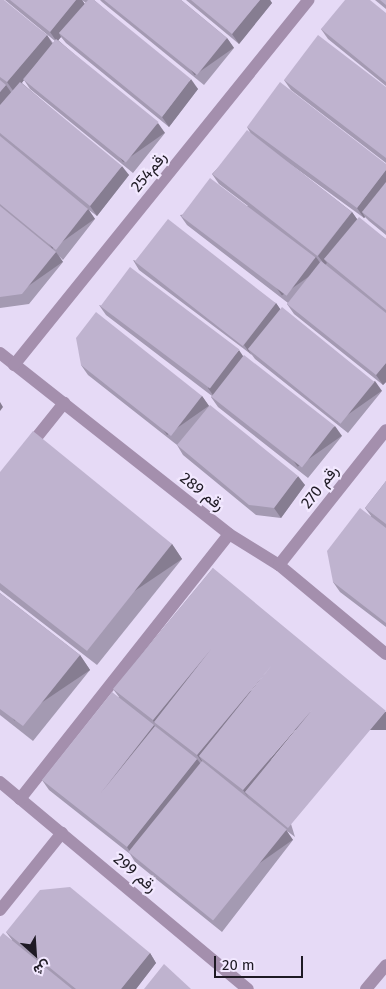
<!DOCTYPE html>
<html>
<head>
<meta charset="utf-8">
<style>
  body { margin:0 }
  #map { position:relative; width:386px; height:989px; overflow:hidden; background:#e6daf6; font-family:"Fira Sans",Vazirmatn,sans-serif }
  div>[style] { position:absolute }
  .minor>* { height:12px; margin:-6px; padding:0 6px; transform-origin:6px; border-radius:6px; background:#a48fad }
  .wall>* { inset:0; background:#a49ab2 }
  .shaded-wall>* { inset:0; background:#867d91; transform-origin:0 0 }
  .building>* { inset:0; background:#bfb3cf; transform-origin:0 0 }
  span { translate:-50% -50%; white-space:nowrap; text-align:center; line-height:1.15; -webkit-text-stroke:4.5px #f2e8ff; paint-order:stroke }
  .street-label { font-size:16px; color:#1e1a24 }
  .north { position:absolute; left:10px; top:929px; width:50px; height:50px; -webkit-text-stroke:4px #f2e8ff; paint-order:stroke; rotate:154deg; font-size:14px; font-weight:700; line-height:20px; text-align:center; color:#1e1a24 }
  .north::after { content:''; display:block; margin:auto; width:18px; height:22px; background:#1e1a24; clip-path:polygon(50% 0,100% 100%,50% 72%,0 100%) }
  .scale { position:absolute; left:214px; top:956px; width:89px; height:22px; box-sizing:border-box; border:2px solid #1e1a24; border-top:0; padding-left:6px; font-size:15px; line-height:18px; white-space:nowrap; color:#1e1a24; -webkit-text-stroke:4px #f2e8ff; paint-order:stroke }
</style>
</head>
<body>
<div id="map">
  <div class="minor">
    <i style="left:0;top:353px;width:292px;rotate:38.3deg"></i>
    <i style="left:229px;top:534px;width:59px;rotate:31.8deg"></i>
    <i style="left:279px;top:565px;width:139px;rotate:39.8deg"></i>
    <i style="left:14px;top:365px;width:469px;rotate:-51.1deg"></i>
    <i style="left:28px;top:448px;width:58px;rotate:-51.3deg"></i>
    <i style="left:279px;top:565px;width:172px;rotate:-51.6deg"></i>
    <i style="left:0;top:782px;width:323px;rotate:39.9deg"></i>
    <i style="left:20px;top:799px;width:337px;rotate:-51.7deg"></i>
    <i style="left:0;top:910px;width:99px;rotate:-51.2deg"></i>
    <i style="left:366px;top:989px;width:31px;rotate:-50deg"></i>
  </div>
  <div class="wall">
    <i style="clip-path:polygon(0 0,47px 35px,53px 43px,55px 41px,5px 0,82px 0,85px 4px,86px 3px,82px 0,94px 0,198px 89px,169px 127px,66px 43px,61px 37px,58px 40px,165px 133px,133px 173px,30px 89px,24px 80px,22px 83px,129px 175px,97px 216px,89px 210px,95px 219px,63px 260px,59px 256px,63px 262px,29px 304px,0 308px)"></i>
    <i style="clip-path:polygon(100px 0,181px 0,227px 38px,234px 48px,204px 85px,102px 2px)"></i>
    <i style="clip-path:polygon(186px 0,270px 0,272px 3px,239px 44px)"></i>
    <i style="clip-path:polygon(375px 0,386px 0,386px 9px)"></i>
    <i style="clip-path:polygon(386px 13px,386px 86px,328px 39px,321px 29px)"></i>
    <i style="clip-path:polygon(284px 80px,386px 87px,386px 163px,291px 90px)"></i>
    <i style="clip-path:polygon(247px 127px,386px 164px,386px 235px,369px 221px,365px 217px,364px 218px,286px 161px,352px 212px,357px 219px,386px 239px,386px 382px,383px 385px,294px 314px,287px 304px,288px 303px,187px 225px,180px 215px,248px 206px,219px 184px,212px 174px,251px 134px)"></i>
    <i style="clip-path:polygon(133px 260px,276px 303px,280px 309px,382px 391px,348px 433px,255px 359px,252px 355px,139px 270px)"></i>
    <i style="clip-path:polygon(99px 305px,243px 356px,342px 436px,308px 478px,218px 407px,211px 397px,212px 396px,106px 315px)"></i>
    <i style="clip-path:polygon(81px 365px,202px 396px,209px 406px,305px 485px,281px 518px,256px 515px,183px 455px,177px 445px,88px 375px)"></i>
    <i style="clip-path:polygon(0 472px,172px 544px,182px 559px,97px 665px,0 590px)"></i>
    <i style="clip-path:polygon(386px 481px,386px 627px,340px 592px,333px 582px,371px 516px,365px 508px)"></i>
    <i style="clip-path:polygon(213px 568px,295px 837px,287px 831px,293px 840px,222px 932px,135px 862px,130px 854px,49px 790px,42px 780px,119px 697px,113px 689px)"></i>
    <i style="clip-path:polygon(0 593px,80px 655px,90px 670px,33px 741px,0 715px)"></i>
    <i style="clip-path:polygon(6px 932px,150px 953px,156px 963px,136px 989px,0 989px,12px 940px)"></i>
  </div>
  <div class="shaded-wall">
    <i style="clip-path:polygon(76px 0,82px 0,86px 6px,59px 33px,61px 37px,57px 42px,50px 32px)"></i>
    <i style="clip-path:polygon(260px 0,270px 0,272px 3px,239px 44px,232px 34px)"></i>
    <i style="clip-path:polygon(47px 35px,53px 45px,23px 79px,24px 80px,14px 92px,7px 82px)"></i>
    <i style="left:227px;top:38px;width:12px;height:48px;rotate:55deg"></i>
    <i style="clip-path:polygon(191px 79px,198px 89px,169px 127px,162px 117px)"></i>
    <i style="clip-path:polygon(6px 85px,13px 95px,0 110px,0 92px)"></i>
    <i style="left:158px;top:123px;width:12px;height:51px;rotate:55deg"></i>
    <i style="clip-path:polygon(122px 166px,129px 175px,97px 216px,90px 206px)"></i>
    <i style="clip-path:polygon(386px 170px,386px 189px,362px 212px,365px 217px,364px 218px,357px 208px)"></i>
    <i style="left:88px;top:209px;width:12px;height:52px;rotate:55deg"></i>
    <i style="clip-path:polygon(352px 212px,359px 222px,324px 259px,327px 263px,325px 265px,318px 256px)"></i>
    <i style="left:56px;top:252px;width:12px;height:54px;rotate:55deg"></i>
    <i style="left:316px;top:257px;width:12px;height:50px;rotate:55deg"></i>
    <i style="clip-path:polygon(276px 303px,283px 313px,248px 349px,251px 355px,244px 345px)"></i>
    <i style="clip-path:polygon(239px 350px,245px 359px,215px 398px,208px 388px)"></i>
    <i style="clip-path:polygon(386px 363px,386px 382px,383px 385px,376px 375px)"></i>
    <i style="left:375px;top:381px;width:12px;height:54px;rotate:55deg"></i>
    <i style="left:202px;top:396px;width:12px;height:51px;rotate:55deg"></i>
    <i style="clip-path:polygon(0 402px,3px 407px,0 411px)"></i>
    <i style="left:335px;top:426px;width:12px;height:54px;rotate:55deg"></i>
    <i style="clip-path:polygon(298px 476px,305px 485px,281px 518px,274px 508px)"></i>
    <i style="left:172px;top:544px;width:18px;height:137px;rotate:56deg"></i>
    <i style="clip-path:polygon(212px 648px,154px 723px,153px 720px)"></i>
    <i style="left:80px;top:655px;width:18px;height:91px;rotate:56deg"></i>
    <i style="clip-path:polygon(272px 665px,199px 756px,204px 764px,204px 765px,197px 755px)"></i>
    <i style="clip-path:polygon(312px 710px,245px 792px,250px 800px,243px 790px)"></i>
    <i style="left:386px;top:712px;width:18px;height:152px;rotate:90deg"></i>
    <i style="clip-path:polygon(154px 725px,161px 734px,100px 794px)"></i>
    <i style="clip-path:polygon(197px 759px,204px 768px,132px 855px,127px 847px)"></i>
    <i style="left:286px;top:830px;width:12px;height:116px;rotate:55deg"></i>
    <i style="clip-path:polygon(150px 953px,156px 963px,136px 989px,121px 989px)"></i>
  </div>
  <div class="building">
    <i style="clip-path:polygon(0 0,4px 0,47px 35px,7px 82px,0 77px)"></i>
    <i style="clip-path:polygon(10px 0,76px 0,50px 32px)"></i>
    <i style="clip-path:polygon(88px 0,94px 0,191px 79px,162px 117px,59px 33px)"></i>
    <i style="clip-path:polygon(104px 0,181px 0,227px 38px,197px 75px)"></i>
    <i style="clip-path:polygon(191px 0,260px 0,232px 34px)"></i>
    <i style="clip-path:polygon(345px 0,370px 0,386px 13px,386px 82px,321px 29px)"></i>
    <i style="clip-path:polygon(380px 0,386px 0,386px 5px)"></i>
    <i style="clip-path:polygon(318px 35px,386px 87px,386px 158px,284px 80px)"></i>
    <i style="left:56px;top:39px;width:132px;height:52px;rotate:39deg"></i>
    <i style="clip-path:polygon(0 80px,6px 85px,0 92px)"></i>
    <i style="clip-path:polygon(20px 82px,122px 166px,90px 206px,0 133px,0 105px)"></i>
    <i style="clip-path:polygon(280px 82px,386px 164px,386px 170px,357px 208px,247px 127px)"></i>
    <i style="left:247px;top:130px;width:133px;height:56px;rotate:38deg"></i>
    <i style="clip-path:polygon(0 136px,88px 209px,56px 250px,0 204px)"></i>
    <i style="left:210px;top:178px;width:132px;height:48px;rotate:37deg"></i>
    <i style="clip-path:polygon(386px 182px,386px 231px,362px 212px)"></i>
    <i style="clip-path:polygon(0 206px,56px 252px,22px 294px,0 297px)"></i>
    <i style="clip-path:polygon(359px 217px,386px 239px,386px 310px,324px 259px)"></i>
    <i style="left:168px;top:219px;width:137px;height:54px;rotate:38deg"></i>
    <i style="clip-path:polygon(321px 261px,386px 313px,386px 363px,376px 375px,287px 304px)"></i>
    <i style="left:130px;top:267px;width:137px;height:49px;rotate:37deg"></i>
    <i style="left:282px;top:307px;width:119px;height:54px;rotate:39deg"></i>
    <i style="clip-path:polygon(96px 312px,202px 396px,171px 436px,81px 365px,76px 338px)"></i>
    <i style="left:244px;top:355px;width:115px;height:53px;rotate:38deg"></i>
    <i style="clip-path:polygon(210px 405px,298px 476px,274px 508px,249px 505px,177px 445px)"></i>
    <i style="clip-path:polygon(33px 431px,172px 544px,87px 651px,0 583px,0 472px)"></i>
    <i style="clip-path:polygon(386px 481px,386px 524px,365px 508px)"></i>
    <i style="clip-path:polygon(360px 508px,386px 528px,386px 623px,333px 582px,327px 551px)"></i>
    <i style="clip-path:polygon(213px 568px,386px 711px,288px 828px,245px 792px,312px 710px,243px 790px,199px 756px,272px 665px,197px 755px,154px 722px,212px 648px,153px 720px,113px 689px)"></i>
    <i style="clip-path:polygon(0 593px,80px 655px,23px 726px,0 709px)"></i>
    <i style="clip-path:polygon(112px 692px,154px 725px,100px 794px,155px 726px,197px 759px,127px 847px,42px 780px)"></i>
    <i style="left:202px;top:761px;width:109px;height:117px;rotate:39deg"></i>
    <i style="clip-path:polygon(70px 887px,150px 953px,121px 989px,76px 989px,6px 932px,40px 890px)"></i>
    <i style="clip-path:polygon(3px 933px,72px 989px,0 989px,0 937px)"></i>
    <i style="clip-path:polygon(164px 964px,191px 989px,144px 989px)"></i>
  </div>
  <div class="street-label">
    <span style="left:149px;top:172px;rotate:-51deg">رقم254</span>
    <span style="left:320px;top:487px;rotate:-52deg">رقم 270</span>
    <span style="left:202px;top:492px;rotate:38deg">رقم 289</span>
    <span style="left:135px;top:873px;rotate:40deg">رقم 299</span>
  </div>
  <div class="north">ش</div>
  <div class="scale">20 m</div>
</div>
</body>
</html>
